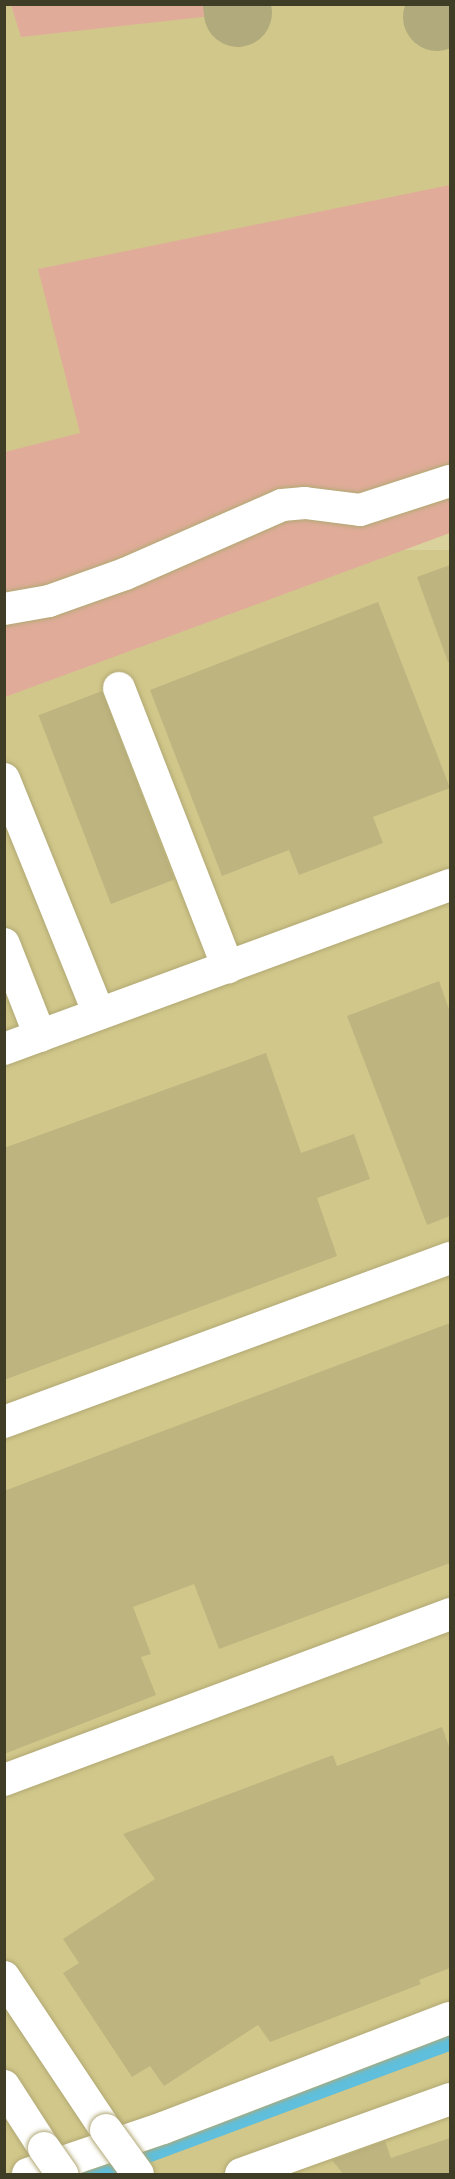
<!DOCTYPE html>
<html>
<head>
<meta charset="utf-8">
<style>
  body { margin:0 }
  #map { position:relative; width:455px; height:2179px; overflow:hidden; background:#dad29c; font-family:Karla,sans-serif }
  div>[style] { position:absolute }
  .built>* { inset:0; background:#d1c78a; transform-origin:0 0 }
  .green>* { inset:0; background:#e0ac99 }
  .canal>* { height:26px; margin:-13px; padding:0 13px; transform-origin:13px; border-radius:13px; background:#5fbfdc }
  .taxiway>* { height:68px; margin:-34px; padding:0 34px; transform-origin:34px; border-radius:34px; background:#b0aa7c }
  .building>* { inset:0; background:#bdb480; transform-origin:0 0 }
  .roads { filter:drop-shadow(0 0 2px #b1a874) drop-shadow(0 0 2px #b1a874) }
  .minor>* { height:32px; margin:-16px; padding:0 16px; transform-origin:16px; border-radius:16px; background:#fff }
  .bridges { filter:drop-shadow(0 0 2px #b1a874) drop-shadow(0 0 2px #b1a874) }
  .minor-bridge>* { height:32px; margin:-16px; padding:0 16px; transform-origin:16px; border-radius:16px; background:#fff }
  span { translate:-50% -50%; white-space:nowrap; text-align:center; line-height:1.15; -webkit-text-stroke:6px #e7dfa9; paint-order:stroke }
  .frame { position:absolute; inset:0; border:6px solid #403d27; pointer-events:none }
</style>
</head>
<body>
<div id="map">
  <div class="built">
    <i style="clip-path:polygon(5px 5px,450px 5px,450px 489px,5px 618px)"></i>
    <i style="left:450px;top:550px;width:1624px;height:475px;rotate:90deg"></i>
  </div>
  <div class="green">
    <i style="clip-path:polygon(219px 4px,221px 15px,21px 37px,11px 5px)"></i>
    <i style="clip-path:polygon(450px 185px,450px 533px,5px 697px,5px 452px,80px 433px,38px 269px)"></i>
  </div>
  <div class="canal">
    <i style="left:82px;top:2174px;width:393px;rotate:-20.4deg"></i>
  </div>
  <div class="taxiway">
    <i style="left:237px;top:4px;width:9px;rotate:84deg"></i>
    <i style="left:437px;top:17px;width:14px;rotate:-25deg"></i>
  </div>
  <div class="building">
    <i style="clip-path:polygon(450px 565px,450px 662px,448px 662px,417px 577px)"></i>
    <i style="clip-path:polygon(378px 602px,450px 788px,373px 817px,383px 843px,299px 875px,289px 850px,222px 876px,150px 690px)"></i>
    <i style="left:102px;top:691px;width:202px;height:68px;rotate:69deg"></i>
    <i style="clip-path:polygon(439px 981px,450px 1012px,450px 1216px,427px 1225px,347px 1016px)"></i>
    <i style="clip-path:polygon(266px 1053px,301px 1153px,354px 1134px,370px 1179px,317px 1198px,337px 1256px,4px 1380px,4px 1148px)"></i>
    <i style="clip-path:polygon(450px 1323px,450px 1563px,219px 1649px,194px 1584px,133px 1607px,151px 1654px,141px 1657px,156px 1695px,4px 1754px,4px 1491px)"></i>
    <i style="clip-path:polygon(442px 1727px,450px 1749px,450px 1968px,419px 1980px,421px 1984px,270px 2042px,258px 2025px,164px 2086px,150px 2066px,132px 2077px,63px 1973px,79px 1963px,63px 1939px,155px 1879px,123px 1834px,333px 1755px,337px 1766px)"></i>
    <i style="clip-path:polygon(450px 2138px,450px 2175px,344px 2175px,332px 2160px,385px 2141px,391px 2158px)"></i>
  </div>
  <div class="roads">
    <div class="minor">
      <i style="left:4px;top:609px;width:46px;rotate:-10.1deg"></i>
      <i style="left:49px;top:601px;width:81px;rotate:-19.6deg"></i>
      <i style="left:125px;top:574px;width:171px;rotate:-23.7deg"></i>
      <i style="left:282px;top:505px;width:23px;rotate:-5deg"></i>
      <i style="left:305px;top:503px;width:55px;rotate:7.3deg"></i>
      <i style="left:360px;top:510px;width:95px;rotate:-17.9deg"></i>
      <i style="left:119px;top:688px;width:300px;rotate:68.7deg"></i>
      <i style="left:4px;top:779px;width:253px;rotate:68deg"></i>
      <i style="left:4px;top:944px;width:99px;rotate:68.6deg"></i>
      <i style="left:4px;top:1049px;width:475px;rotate:-20.2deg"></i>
      <i style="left:4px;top:1422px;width:475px;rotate:-20.2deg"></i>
      <i style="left:4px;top:1780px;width:476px;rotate:-20.4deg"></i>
      <i style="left:4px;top:1977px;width:184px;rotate:56.3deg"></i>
      <i style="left:4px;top:2086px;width:74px;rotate:57.2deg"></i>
      <i style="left:28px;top:2174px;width:143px;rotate:-18.8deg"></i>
      <i style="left:163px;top:2128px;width:307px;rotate:-21deg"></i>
      <i style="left:241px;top:2174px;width:222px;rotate:-19.7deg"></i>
    </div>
  </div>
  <div class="bridges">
    <div class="minor-bridge">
      <i style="left:106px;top:2130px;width:54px;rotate:54deg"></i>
      <i style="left:44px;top:2148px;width:32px;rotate:55deg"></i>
    </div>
  </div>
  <div class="frame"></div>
</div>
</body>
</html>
